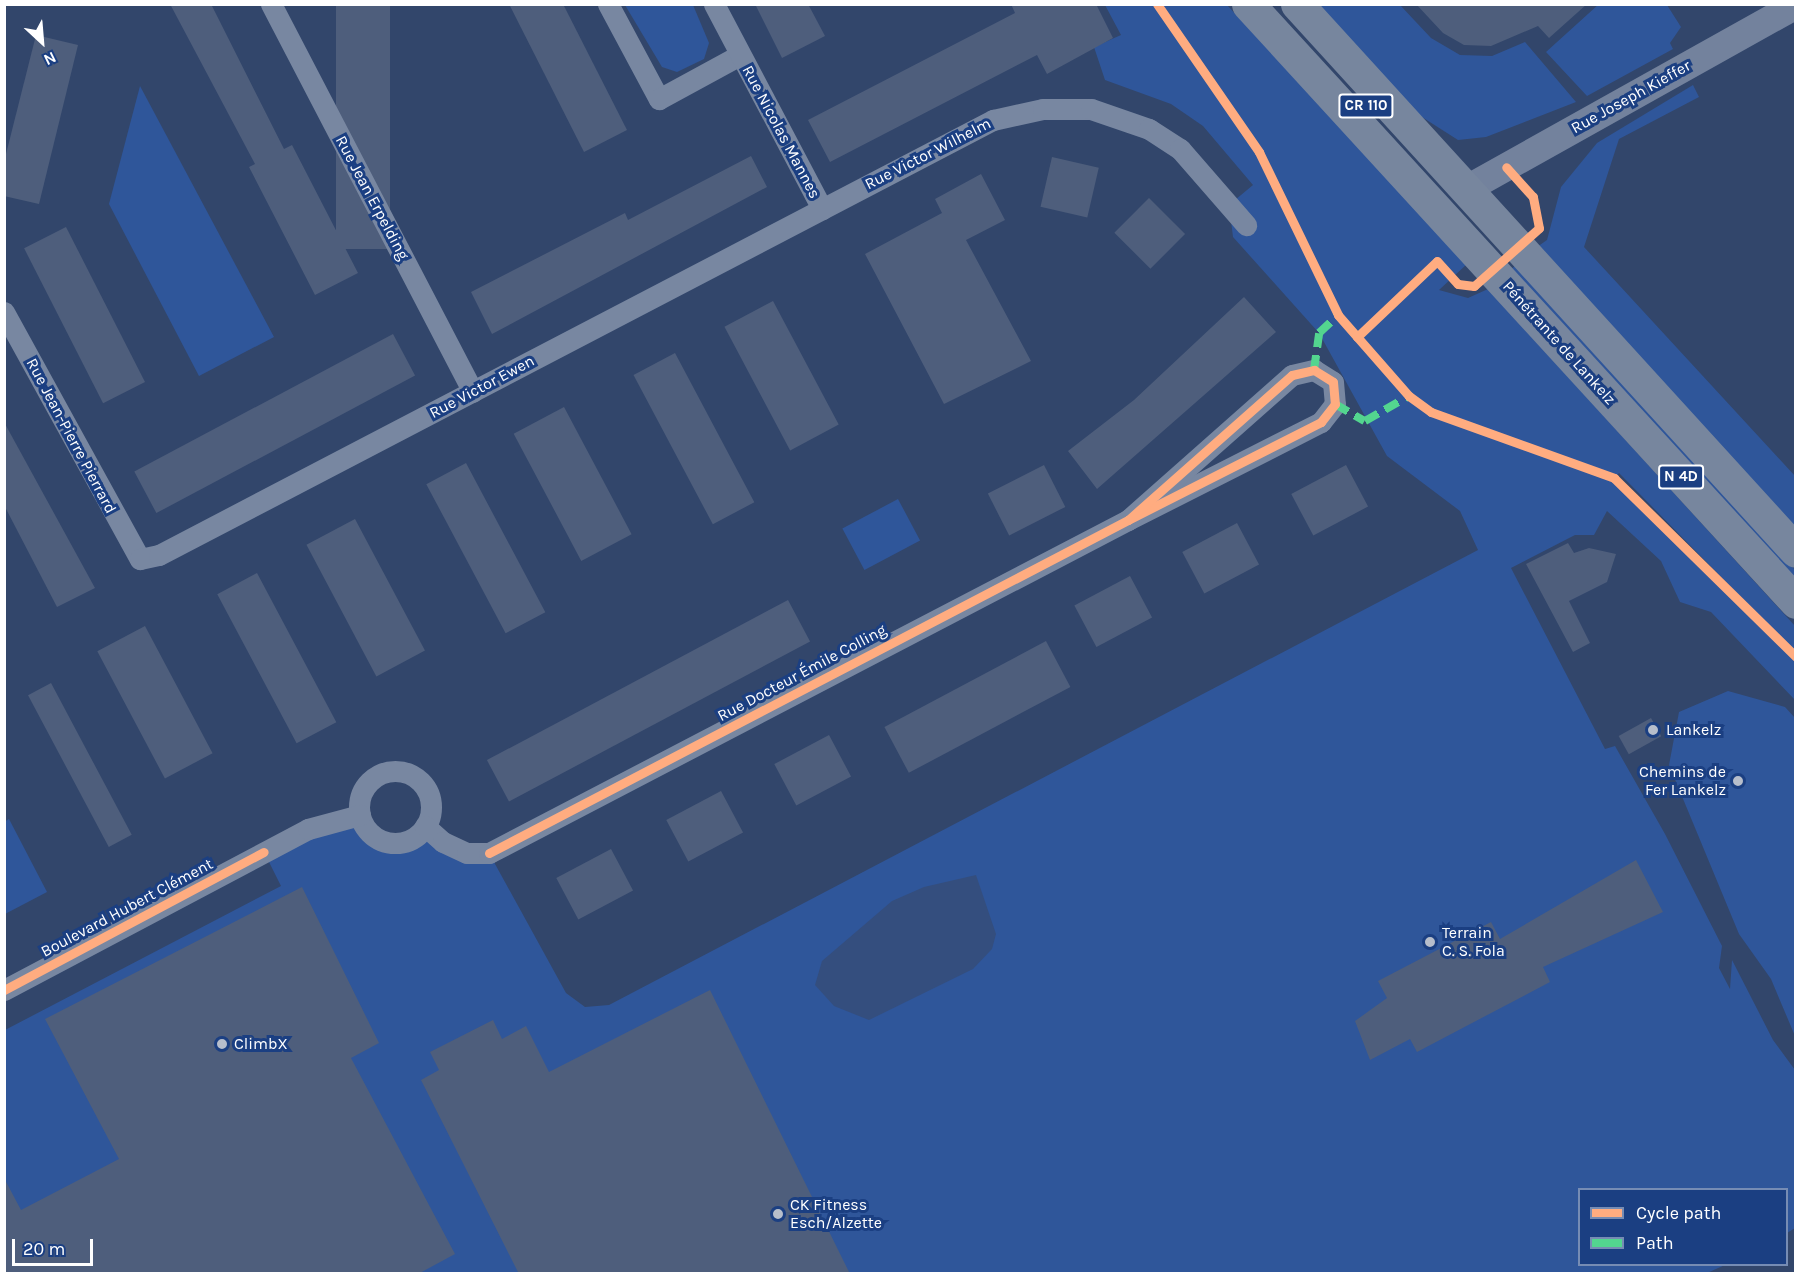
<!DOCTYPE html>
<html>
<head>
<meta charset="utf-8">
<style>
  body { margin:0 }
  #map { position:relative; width:1800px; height:1278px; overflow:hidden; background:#32466b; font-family:Karla,sans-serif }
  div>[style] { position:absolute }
  .green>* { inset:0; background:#2f569a; transform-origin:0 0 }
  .water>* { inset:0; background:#344e7e }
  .building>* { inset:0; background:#4e5e7c; transform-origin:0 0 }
  .street>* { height:21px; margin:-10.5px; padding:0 10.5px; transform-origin:10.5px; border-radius:10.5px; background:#7887a1 }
  .street>.ring { margin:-10.5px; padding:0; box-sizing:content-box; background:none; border:21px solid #7887a1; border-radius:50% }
  .secondary>* { height:28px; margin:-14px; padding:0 14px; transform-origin:14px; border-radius:14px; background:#73829d }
  .primary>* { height:33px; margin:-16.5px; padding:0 16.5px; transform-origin:16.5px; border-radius:16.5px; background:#77869e }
  .quiet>* { height:8px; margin-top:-4px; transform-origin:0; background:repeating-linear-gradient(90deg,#53d58f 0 15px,transparent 0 23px) }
  .cycleway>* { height:9px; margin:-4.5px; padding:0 4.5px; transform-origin:4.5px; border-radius:4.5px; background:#ffac80 }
  .dots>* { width:16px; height:16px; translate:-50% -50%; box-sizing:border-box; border:3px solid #1b3f82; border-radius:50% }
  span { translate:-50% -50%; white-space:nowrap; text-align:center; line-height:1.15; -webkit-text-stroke:6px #1b3f82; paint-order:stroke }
  .shield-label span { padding:2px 4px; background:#1b3f82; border:2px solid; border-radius:4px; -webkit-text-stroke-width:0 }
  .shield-label { font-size:15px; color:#fff; font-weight:700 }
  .street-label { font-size:16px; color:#fff }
  .poi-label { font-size:16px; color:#fff }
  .left { translate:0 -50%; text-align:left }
  .right { translate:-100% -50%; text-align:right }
  .frame { position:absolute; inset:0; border:6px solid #fff; pointer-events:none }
  .legend { position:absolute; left:1578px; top:1188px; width:210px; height:78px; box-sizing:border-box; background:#1b3f82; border:2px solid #768cb4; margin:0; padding:8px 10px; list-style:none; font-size:18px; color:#fff }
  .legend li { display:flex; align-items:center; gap:12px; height:30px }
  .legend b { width:30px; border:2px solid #768cb4 }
  .north { position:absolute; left:12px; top:12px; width:60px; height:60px; -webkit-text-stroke:4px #1b3f82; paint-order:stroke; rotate:154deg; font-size:16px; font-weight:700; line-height:24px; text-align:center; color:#fff }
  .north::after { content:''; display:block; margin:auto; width:21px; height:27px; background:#fff; clip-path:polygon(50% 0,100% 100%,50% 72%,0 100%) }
  .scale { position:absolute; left:12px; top:1239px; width:81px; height:27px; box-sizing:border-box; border:3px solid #fff; border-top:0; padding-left:8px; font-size:18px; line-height:21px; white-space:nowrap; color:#fff; -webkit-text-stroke:4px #1b3f82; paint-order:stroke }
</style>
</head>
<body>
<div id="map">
  <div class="green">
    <i style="clip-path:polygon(1599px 4px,1667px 5px,1681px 27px,1670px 43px,1673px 49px,1587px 96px,1546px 52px)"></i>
    <i style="clip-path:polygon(625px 5px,693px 5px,709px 43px,704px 59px,677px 72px,662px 67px)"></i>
    <i style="clip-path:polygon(1105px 5px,1227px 5px,1467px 264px,1439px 290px,1468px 298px,1488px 289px,1795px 626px,1795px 652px,1619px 473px,1614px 479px,1795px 657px,1795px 700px,1711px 612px,1680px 602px,1661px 561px,1607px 511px,1594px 535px,1575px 535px,1511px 568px,1605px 749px,1615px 746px,1665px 834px,1722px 946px,1719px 968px,1730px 989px,1732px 960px,1773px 1040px,1795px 1070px,1795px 1228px,1787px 1233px,1786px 1190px,1580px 1190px,1580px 1264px,1725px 1265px,1707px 1273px,5px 1274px,5px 1030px,281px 886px,264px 852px,360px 815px,383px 840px,406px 841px,425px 826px,489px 853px,566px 993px,585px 1007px,609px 1005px,1478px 550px,1460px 511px,1387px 456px,1319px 333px,1233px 237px,1229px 205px,1253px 185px,1203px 126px,1171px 104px,1105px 80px,1094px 47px,1121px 35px)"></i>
    <i style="clip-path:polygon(1314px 5px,1400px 5px,1431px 38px,1460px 55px,1492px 56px,1525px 42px,1576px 102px,1486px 137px,1458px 140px,1411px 110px)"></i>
    <i style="clip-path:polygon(1693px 85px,1699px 97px,1619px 139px,1584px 247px,1795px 476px,1795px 531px,1537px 247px,1547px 240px,1561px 187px,1597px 143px)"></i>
    <i style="clip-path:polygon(140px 86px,274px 337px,199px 376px,109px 204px)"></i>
    <i style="clip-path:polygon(1516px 265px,1795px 570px,1795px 588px,1509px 271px)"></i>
    <i style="left:898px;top:499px;width:47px;height:63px;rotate:62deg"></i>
    <i style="clip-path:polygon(1728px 691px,1785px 707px,1795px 718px,1795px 1036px,1771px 979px,1739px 934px,1669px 765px,1679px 712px)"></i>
    <i style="clip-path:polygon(9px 819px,47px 892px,5px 914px,4px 822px)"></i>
  </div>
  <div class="water">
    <i style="clip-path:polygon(976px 875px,996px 934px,992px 949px,973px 969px,869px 1020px,834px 1006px,815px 985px,822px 961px,892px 901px,924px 887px)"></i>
  </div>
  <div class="building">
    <i style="clip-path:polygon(170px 4px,211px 4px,284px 149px,292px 145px,358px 273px,315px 295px,249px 167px,255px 164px)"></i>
    <i style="left:336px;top:4px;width:54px;height:245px"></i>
    <i style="clip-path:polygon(509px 4px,563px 4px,627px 130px,584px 152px)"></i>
    <i style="clip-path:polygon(755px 4px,808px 4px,825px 36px,782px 58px)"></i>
    <i style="clip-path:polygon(1011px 4px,1096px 4px,1113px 38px,1047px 74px,1037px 55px,830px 162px,808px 120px,1015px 13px)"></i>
    <i style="clip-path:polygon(1416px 4px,1587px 4px,1549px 38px,1538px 26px,1491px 46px,1464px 45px,1443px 33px)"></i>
    <i style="clip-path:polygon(36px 35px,78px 45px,39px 204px,4px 196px,4px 162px)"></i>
    <i style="clip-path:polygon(751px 156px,767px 187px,492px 334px,471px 292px,625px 213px,628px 220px)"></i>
    <i style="left:1052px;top:157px;width:48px;height:51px;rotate:13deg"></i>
    <i style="clip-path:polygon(981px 174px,1005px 220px,966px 240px,1031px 361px,944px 404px,865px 254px,942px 213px,935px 199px)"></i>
    <i style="left:1149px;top:198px;width:51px;height:49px;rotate:45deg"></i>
    <i style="left:66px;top:227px;width:174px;height:47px;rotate:63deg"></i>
    <i style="clip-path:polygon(1244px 297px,1276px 332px,1097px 489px,1068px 451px,1134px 400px)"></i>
    <i style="left:773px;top:301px;width:140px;height:55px;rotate:62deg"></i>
    <i style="left:393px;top:334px;width:47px;height:293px;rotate:62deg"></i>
    <i style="left:675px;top:353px;width:169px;height:47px;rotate:62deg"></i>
    <i style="left:564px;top:407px;width:144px;height:57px;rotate:62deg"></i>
    <i style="clip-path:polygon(4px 422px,95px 588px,57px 607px,4px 505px)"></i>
    <i style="left:466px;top:463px;width:169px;height:45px;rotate:62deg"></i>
    <i style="left:1044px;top:465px;width:47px;height:63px;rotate:63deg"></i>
    <i style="left:1346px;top:465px;width:47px;height:62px;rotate:62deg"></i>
    <i style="left:355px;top:519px;width:149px;height:55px;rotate:62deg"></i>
    <i style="left:1237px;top:523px;width:47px;height:62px;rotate:62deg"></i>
    <i style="clip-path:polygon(1568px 543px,1574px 553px,1589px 548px,1616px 554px,1607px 582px,1569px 601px,1590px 643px,1573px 652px,1526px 564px)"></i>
    <i style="left:257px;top:573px;width:169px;height:45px;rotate:62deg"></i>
    <i style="left:1130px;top:576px;width:47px;height:63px;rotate:62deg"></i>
    <i style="left:788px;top:600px;width:47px;height:341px;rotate:62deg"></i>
    <i style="left:145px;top:626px;width:144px;height:54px;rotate:62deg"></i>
    <i style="left:1046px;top:641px;width:52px;height:183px;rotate:62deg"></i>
    <i style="left:51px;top:683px;width:172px;height:26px;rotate:62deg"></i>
    <i style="left:1651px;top:718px;width:21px;height:37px;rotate:61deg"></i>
    <i style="left:829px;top:735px;width:47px;height:62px;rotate:62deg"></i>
    <i style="left:721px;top:791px;width:47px;height:62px;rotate:62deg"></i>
    <i style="left:611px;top:849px;width:47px;height:62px;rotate:62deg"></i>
    <i style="clip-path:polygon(1636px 860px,1663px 912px,1543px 967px,1550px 982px,1417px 1052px,1410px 1039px,1370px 1060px,1355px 1021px,1387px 998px,1378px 981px,1491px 922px,1500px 939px)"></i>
    <i style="clip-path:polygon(302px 887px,379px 1043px,351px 1058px,455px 1254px,418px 1274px,4px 1274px,4px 1178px,21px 1210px,119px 1159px,45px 1019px)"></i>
    <i style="clip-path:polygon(710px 990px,850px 1274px,519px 1274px,421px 1080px,439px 1070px,430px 1052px,493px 1020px,502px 1039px,526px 1026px,549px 1072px)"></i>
  </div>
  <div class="street">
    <i style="left:271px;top:4px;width:437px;rotate:62.5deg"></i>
    <i style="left:608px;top:4px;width:108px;rotate:61.8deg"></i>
    <i style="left:659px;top:99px;width:92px;rotate:-28.5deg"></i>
    <i style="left:714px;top:4px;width:232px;rotate:62.2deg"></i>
    <i style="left:4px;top:312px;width:282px;rotate:61.2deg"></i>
    <i style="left:140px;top:559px;width:19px;rotate:-12deg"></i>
    <i style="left:159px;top:555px;width:941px;rotate:-27.55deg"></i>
    <i style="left:993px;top:120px;width:51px;rotate:-12.4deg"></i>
    <i style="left:1043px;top:109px;width:48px"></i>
    <i style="left:1091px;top:109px;width:61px;rotate:19deg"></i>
    <i style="left:1149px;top:129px;width:37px;rotate:33deg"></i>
    <i style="left:1180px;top:149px;width:101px;rotate:49deg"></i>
    <i style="left:1314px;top:370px;width:22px;rotate:32deg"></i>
    <i style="left:1333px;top:382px;width:22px;rotate:85deg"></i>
    <i style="left:1335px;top:404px;width:23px;rotate:128deg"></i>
    <i style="left:1321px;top:422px;width:216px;rotate:153.1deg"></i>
    <i style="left:1128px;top:520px;width:219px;rotate:-41.5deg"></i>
    <i style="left:1292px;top:375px;width:23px;rotate:-13deg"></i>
    <i class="ring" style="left:359px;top:771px;width:51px;height:51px"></i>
    <i style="left:425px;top:826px;width:24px;rotate:42deg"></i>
    <i style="left:443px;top:842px;width:26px;rotate:25deg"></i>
    <i style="left:467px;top:853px;width:22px"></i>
    <i style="left:489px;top:853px;width:721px;rotate:-27.53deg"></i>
    <i style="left:4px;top:990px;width:344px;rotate:-27.9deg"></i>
    <i style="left:308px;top:829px;width:54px;rotate:-15.1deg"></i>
  </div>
  <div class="secondary">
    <i style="left:1467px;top:189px;width:377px;rotate:-29.2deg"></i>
  </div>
  <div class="primary">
    <i style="left:1248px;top:4px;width:811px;rotate:47.5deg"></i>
    <i style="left:1297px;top:4px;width:740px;rotate:47.63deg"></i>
  </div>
  <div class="quiet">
    <i style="left:1314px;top:370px;width:37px;rotate:-82deg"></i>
    <i style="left:1319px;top:333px;width:26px;rotate:-43deg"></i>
    <i style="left:1335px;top:404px;width:34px;rotate:30deg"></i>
    <i style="left:1365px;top:421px;width:51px;rotate:-29.6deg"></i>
  </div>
  <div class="cycleway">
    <i style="left:1157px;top:4px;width:180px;rotate:55.4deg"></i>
    <i style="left:1259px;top:152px;width:181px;rotate:64.1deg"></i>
    <i style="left:1338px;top:315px;width:108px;rotate:48.8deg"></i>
    <i style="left:1409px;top:396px;width:27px;rotate:36deg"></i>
    <i style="left:1431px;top:412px;width:195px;rotate:19.8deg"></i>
    <i style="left:1614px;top:478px;width:255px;rotate:44.5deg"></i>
    <i style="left:1357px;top:337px;width:110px;rotate:-43.5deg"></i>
    <i style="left:1437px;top:261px;width:31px;rotate:48deg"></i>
    <i style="left:1458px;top:284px;width:16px;rotate:7deg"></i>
    <i style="left:1474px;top:286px;width:87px;rotate:-41.7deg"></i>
    <i style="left:1539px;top:228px;width:32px;rotate:-101deg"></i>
    <i style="left:1533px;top:197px;width:40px;rotate:-132deg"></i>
    <i style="left:1314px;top:370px;width:22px;rotate:32deg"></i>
    <i style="left:1333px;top:382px;width:22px;rotate:85deg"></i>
    <i style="left:1335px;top:404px;width:23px;rotate:128deg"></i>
    <i style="left:1321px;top:422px;width:216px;rotate:153.1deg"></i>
    <i style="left:1128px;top:520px;width:219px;rotate:-41.5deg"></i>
    <i style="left:1292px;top:375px;width:23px;rotate:-13deg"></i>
    <i style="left:489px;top:853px;width:721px;rotate:-27.53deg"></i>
    <i style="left:4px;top:990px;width:294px;rotate:-28deg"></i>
  </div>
  <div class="dots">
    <i style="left:1653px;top:730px;background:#b7becb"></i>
    <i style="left:1738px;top:781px;background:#b7becb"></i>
    <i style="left:1430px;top:942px;background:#b7becb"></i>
    <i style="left:222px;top:1044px;background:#b7becb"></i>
    <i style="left:778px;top:1214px;background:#b7becb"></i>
  </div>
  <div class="shield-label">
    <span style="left:1366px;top:106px">CR 110</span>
    <span style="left:1681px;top:477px">N 4D</span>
  </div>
  <div class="street-label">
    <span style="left:1631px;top:97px;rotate:-29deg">Rue Joseph Kieffer</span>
    <span style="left:781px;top:132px;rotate:62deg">Rue Nicolas Mannes</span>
    <span style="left:928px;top:154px;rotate:-27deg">Rue Victor Wilhelm</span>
    <span style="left:372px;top:198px;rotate:62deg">Rue Jean Erpelding</span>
    <span style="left:1559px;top:343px;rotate:48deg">Pénétrante de Lankelz</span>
    <span style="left:482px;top:387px;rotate:-28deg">Rue Victor Ewen</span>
    <span style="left:71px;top:436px;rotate:62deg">Rue Jean-Pierre Pierrard</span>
    <span style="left:802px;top:673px;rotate:-28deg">Rue Docteur Émile Colling</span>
    <span style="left:127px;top:908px;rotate:-28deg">Boulevard Hubert Clément</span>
  </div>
  <div class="poi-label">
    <span class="left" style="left:1666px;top:730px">Lankelz</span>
    <span class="right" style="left:1726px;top:781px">Chemins de<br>Fer Lankelz</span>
    <span class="left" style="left:1442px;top:942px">Terrain<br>C. S. Fola</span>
    <span class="left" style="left:234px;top:1044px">ClimbX</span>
    <span class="left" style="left:790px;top:1214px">CK Fitness<br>Esch/Alzette</span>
  </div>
  <div class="frame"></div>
  <ul class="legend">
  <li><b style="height:8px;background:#ffac80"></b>Cycle path</li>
  <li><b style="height:8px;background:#53d58f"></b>Path</li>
  </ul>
  <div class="north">N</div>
  <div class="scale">20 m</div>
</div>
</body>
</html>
